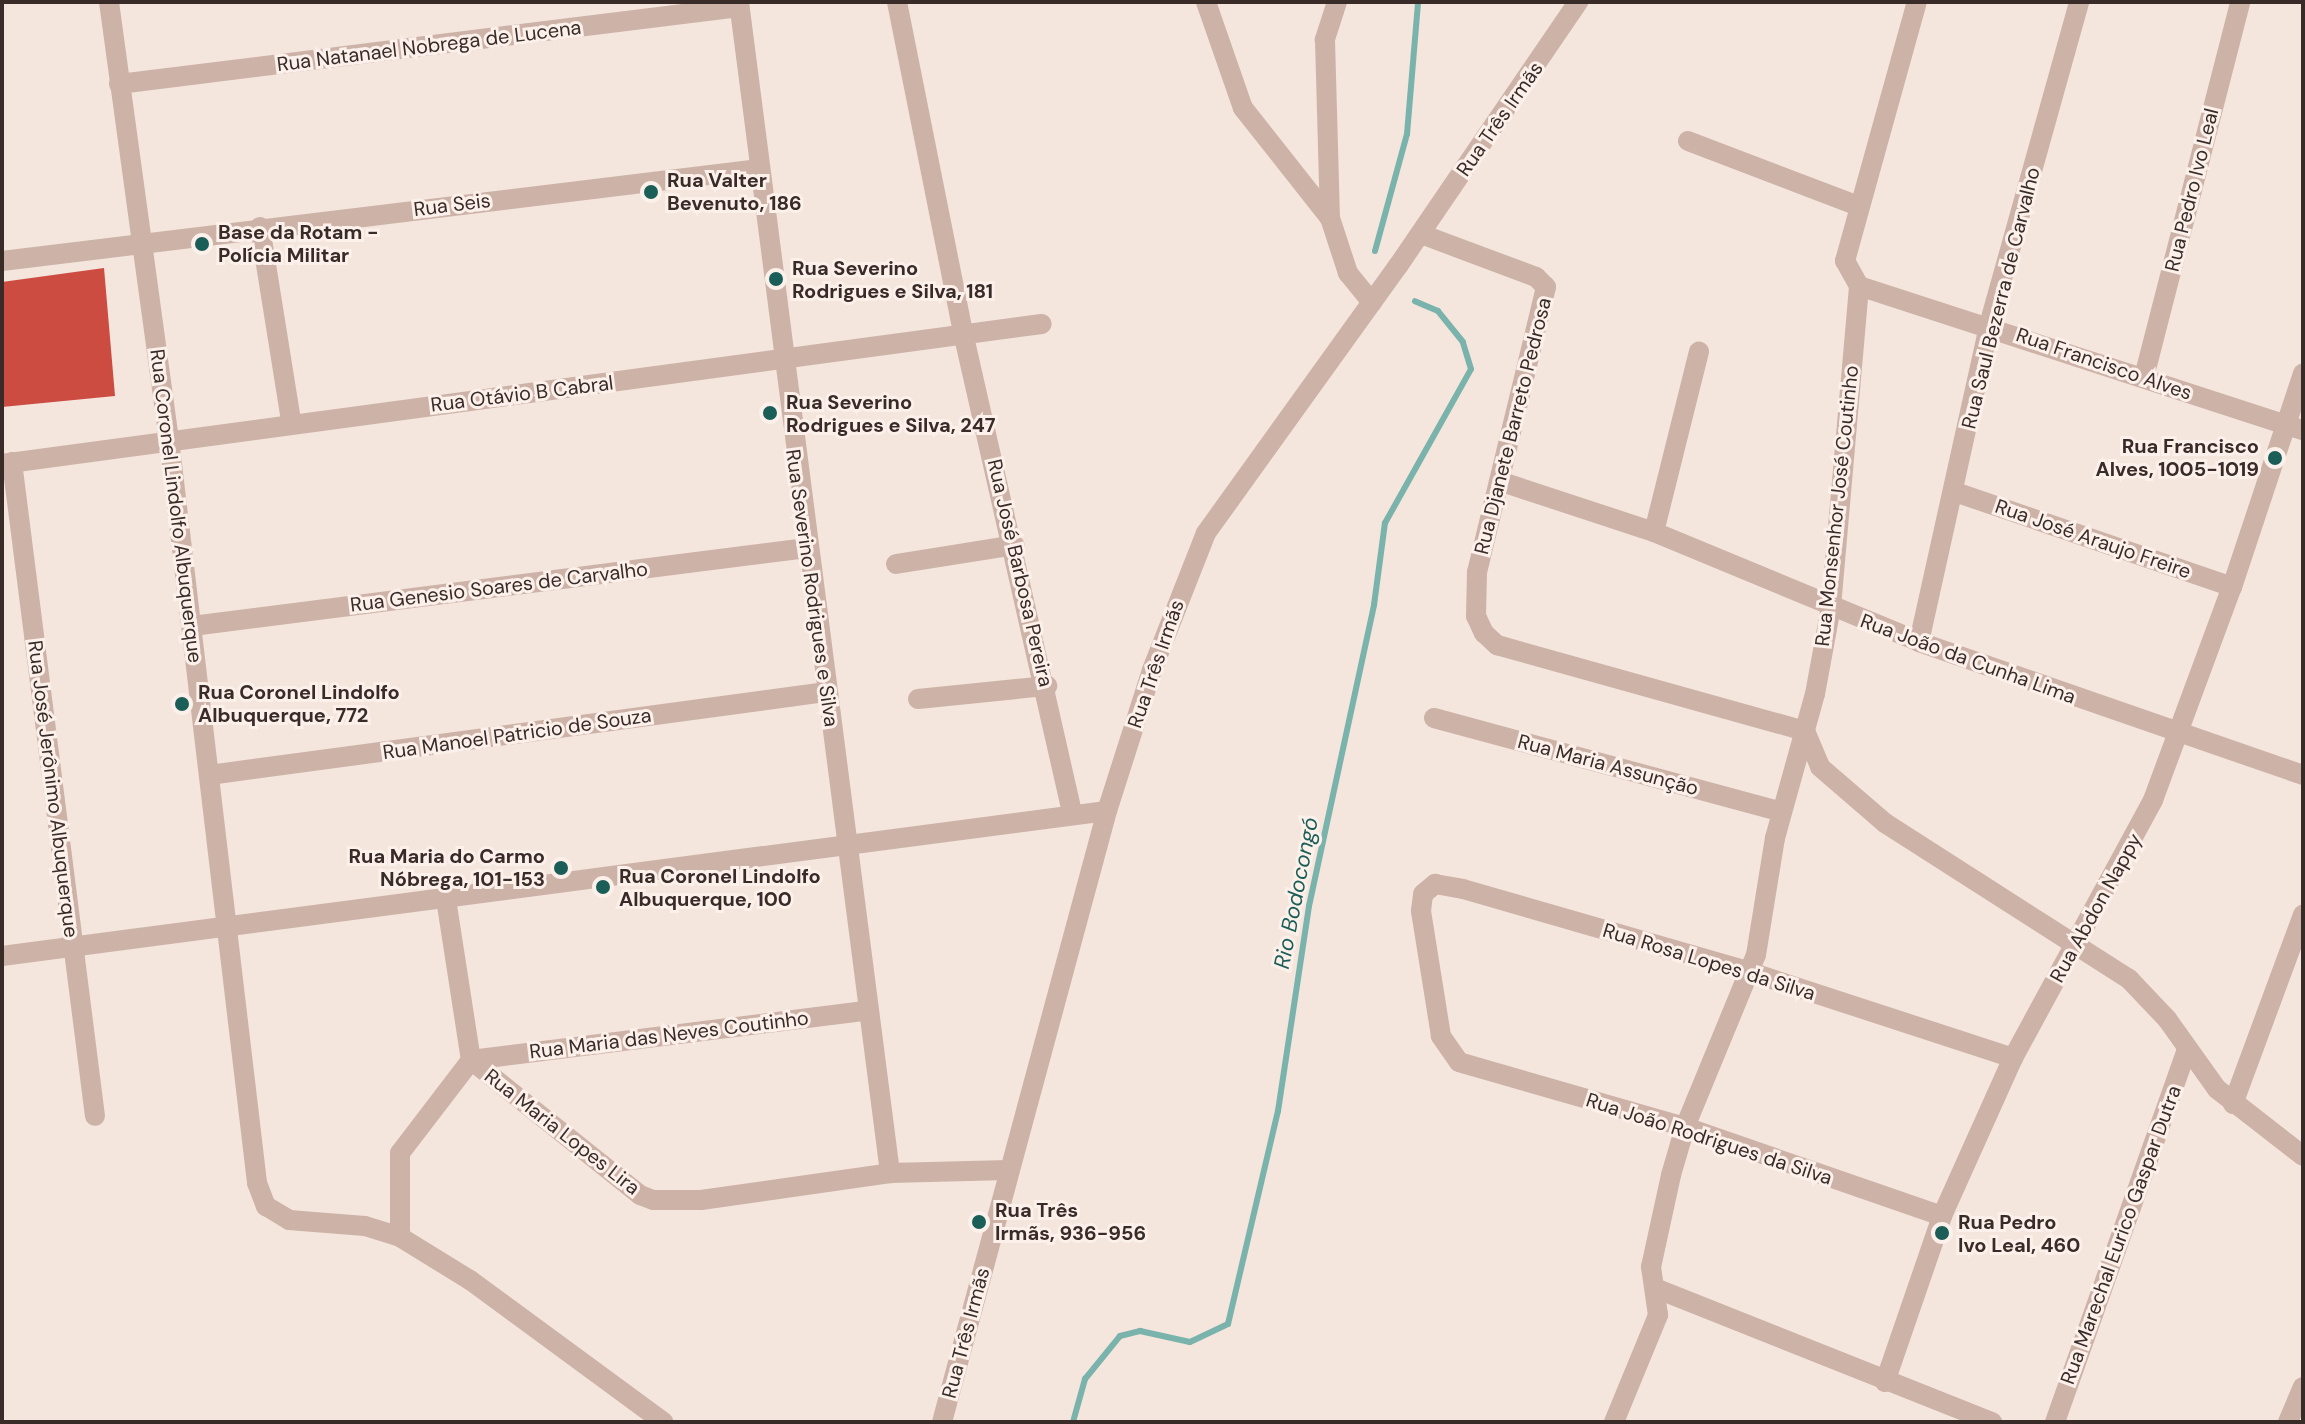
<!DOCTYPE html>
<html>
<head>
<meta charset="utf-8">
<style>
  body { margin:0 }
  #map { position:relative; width:2305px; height:1424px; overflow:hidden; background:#f4e5dd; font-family:"DM Sans",sans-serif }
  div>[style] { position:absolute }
  .stream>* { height:6px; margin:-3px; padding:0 3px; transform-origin:3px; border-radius:3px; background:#7ab3ac }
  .building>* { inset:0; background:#cd4c41 }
  .minor>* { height:20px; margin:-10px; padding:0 10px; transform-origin:10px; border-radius:10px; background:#cdb2a8 }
  .dots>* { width:22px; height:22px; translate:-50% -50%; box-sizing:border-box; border:4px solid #fbf0ea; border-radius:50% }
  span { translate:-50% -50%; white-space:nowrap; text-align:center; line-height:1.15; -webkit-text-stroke:6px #fbf0ea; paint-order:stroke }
  .street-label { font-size:20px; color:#392b28 }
  .poi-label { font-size:20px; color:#392b28; font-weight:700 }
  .left { translate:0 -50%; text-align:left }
  .right { translate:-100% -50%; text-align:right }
  .water-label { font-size:22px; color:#1b5e57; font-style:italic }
  .frame { position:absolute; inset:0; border:4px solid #392b28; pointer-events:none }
</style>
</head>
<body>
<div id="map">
  <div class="stream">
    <i style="left:1375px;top:251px;width:121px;rotate:-74.7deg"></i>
    <i style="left:1407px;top:134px;width:132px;rotate:-85.2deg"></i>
    <i style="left:1073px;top:1422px;width:45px;rotate:-74.4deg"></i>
    <i style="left:1085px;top:1379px;width:55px;rotate:-50.9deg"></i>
    <i style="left:1120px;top:1336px;width:21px;rotate:-14deg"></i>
    <i style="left:1140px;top:1331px;width:51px;rotate:12.4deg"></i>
    <i style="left:1190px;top:1342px;width:42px;rotate:-25.3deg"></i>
    <i style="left:1228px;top:1324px;width:219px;rotate:-76.8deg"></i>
    <i style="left:1278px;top:1111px;width:207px;rotate:-81.4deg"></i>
    <i style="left:1309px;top:906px;width:308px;rotate:-77.8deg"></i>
    <i style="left:1374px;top:605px;width:83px;rotate:-82.4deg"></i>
    <i style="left:1385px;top:523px;width:176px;rotate:-60.8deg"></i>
    <i style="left:1471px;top:369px;width:28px;rotate:-107deg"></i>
    <i style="left:1463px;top:342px;width:40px;rotate:-129deg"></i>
    <i style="left:1438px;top:311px;width:25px;rotate:-157deg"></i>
  </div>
  <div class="building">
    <i style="clip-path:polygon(104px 268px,115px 396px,2px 407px,2px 282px)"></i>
  </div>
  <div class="minor">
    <i style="left:109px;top:2px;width:441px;rotate:82.2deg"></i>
    <i style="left:169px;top:439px;width:749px;rotate:83.25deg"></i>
    <i style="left:257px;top:1183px;width:25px;rotate:69deg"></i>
    <i style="left:266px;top:1206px;width:27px;rotate:31deg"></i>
    <i style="left:289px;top:1220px;width:76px;rotate:4.5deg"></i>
    <i style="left:365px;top:1226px;width:37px;rotate:17deg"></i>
    <i style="left:400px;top:1237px;width:82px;rotate:31.6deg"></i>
    <i style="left:470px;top:1280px;width:240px;rotate:36.3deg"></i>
    <i style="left:739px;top:2px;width:1181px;rotate:82.65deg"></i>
    <i style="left:897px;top:2px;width:342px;rotate:78.7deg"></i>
    <i style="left:964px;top:337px;width:490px;rotate:77.2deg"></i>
    <i style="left:1206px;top:2px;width:112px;rotate:70.8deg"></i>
    <i style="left:1243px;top:108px;width:140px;rotate:51.7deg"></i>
    <i style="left:1337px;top:2px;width:40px;rotate:108deg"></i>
    <i style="left:1325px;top:40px;width:178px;rotate:88.4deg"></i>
    <i style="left:1330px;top:218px;width:58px;rotate:71.9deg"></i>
    <i style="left:1348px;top:273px;width:38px;rotate:51deg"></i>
    <i style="left:119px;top:84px;width:625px;rotate:-7.08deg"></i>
    <i style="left:1688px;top:141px;width:182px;rotate:20.9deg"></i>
    <i style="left:260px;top:227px;width:196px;rotate:80.9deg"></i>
    <i style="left:1421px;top:234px;width:123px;rotate:20.5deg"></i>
    <i style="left:1536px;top:277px;width:14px;rotate:45deg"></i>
    <i style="left:1546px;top:287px;width:293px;rotate:103.6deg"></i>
    <i style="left:1477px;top:572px;width:44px;rotate:91.3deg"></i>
    <i style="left:1476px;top:616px;width:19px;rotate:65deg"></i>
    <i style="left:1484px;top:633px;width:18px;rotate:43deg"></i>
    <i style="left:1497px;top:645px;width:320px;rotate:15.6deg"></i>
    <i style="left:1805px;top:731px;width:39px;rotate:67deg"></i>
    <i style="left:1820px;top:767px;width:86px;rotate:40.7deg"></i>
    <i style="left:1885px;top:823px;width:290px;rotate:32.6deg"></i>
    <i style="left:2129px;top:979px;width:55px;rotate:46.5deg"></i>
    <i style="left:2167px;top:1019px;width:86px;rotate:54.5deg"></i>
    <i style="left:2217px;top:1089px;width:109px;rotate:37.9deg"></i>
    <i style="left:2px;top:261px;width:763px;rotate:-6.93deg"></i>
    <i style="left:1859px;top:286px;width:467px;rotate:18deg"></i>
    <i style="left:2144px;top:377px;width:387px;rotate:-75.6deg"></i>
    <i style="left:12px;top:462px;width:659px;rotate:82.77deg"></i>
    <i style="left:2px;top:464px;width:1049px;rotate:-7.67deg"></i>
    <i style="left:1502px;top:482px;width:160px;rotate:18.2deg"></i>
    <i style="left:1654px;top:532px;width:287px;rotate:22.5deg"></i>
    <i style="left:1919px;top:642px;width:406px;rotate:19.1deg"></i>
    <i style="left:1955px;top:492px;width:293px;rotate:18.9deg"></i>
    <i style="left:1654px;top:532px;width:186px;rotate:-76deg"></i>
    <i style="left:896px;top:564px;width:120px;rotate:-9.1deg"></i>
    <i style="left:192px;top:626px;width:620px;rotate:-7.23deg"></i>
    <i style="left:1919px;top:642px;width:325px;rotate:-77.5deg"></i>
    <i style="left:1989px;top:325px;width:335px;rotate:-74.4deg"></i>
    <i style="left:918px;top:699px;width:130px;rotate:-5.8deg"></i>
    <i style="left:1434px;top:718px;width:360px;rotate:15.1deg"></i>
    <i style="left:209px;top:775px;width:623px;rotate:-7.66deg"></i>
    <i style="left:446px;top:899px;width:163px;rotate:81.2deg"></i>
    <i style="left:471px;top:1060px;width:216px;rotate:38.6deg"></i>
    <i style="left:640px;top:1195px;width:14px;rotate:21deg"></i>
    <i style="left:653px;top:1200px;width:48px"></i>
    <i style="left:701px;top:1200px;width:191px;rotate:-8.1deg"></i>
    <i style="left:890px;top:1173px;width:119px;rotate:-1.4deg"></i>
    <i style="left:2px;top:956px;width:1114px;rotate:-7.48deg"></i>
    <i style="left:2233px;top:1104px;width:202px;rotate:-69.7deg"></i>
    <i style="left:1942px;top:1216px;width:272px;rotate:-160.9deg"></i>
    <i style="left:1685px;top:1127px;width:235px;rotate:-164deg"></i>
    <i style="left:1459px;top:1062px;width:32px;rotate:-125deg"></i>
    <i style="left:1441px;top:1036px;width:127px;rotate:-99.1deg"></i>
    <i style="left:1421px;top:911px;width:17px;rotate:-83deg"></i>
    <i style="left:1423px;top:894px;width:16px;rotate:-40deg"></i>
    <i style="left:1435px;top:884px;width:28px;rotate:10deg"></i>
    <i style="left:1463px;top:889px;width:299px;rotate:16.1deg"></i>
    <i style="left:1750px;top:972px;width:277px;rotate:18.1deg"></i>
    <i style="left:400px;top:1237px;width:84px;rotate:-90deg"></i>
    <i style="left:400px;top:1153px;width:117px;rotate:-52.6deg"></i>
    <i style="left:471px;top:1060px;width:399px;rotate:-7.1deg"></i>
    <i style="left:1655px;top:1288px;width:363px;rotate:21.7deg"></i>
    <i style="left:1885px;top:1382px;width:176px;rotate:-71deg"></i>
    <i style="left:1942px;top:1216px;width:173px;rotate:-65.8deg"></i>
    <i style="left:2013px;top:1058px;width:294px;rotate:-61.5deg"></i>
    <i style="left:2153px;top:800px;width:227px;rotate:-69.7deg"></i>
    <i style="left:2232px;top:587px;width:225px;rotate:-71.6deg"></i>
    <i style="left:942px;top:1422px;width:633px;rotate:-74.89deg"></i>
    <i style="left:1107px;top:811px;width:148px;rotate:-72.3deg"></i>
    <i style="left:1152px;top:670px;width:147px;rotate:-68.5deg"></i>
    <i style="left:1206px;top:533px;width:329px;rotate:-54.3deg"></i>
    <i style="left:1398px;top:266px;width:320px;rotate:-55.7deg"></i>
    <i style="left:1614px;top:1422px;width:116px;rotate:-67.6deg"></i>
    <i style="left:1658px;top:1315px;width:49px;rotate:-98.3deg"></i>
    <i style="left:1651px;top:1267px;width:94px;rotate:-77.7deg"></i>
    <i style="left:1671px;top:1175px;width:50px;rotate:-73.7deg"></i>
    <i style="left:1685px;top:1127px;width:186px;rotate:-67.6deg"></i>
    <i style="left:1756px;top:955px;width:119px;rotate:-80.8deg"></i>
    <i style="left:1775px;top:838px;width:149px;rotate:-74.5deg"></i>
    <i style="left:1815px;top:694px;width:88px;rotate:-79.6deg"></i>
    <i style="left:1831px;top:607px;width:322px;rotate:-85deg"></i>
    <i style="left:1859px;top:286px;width:29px;rotate:-119deg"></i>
    <i style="left:1845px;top:261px;width:269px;rotate:-74.5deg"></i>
    <i style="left:2055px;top:1422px;width:396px;rotate:-70.5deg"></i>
    <i style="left:2288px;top:1422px;width:38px;rotate:-67deg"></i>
  </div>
  <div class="dots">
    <i style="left:651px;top:192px;background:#1b5e57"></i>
    <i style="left:202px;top:244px;background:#1b5e57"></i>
    <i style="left:776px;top:279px;background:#1b5e57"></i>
    <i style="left:770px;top:413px;background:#1b5e57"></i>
    <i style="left:2275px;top:458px;background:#1b5e57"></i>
    <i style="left:182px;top:704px;background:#1b5e57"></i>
    <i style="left:561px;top:868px;background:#1b5e57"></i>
    <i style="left:603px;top:887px;background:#1b5e57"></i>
    <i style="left:979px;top:1222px;background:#1b5e57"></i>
    <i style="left:1942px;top:1233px;background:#1b5e57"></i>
  </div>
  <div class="street-label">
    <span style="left:429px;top:46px;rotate:-7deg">Rua Natanael Nobrega de Lucena</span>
    <span style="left:1500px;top:119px;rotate:-55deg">Rua Três Irmãs</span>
    <span style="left:2192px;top:190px;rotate:-76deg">Rua Pedro Ivo Leal</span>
    <span style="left:452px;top:205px;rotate:-7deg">Rua Seis</span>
    <span style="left:2001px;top:298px;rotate:-76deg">Rua Saul Bezerra de Carvalho</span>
    <span style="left:2104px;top:364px;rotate:19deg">Rua Francisco Alves</span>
    <span style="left:522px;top:394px;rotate:-7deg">Rua Otávio B Cabral</span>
    <span style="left:1513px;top:426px;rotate:-76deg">Rua Djanete Barreto Pedrosa</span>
    <span style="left:176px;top:506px;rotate:83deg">Rua Coronel Lindolfo Albuquerque</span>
    <span style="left:1837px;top:506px;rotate:-84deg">Rua Monsenhor José Coutinho</span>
    <span style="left:2093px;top:539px;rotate:19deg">Rua José Araujo Freire</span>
    <span style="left:1020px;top:573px;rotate:77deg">Rua José Barbosa Pereira</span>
    <span style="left:499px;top:587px;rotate:-7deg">Rua Genesio Soares de Carvalho</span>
    <span style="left:812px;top:588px;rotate:82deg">Rua Severino Rodrigues e Silva</span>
    <span style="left:1968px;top:659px;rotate:20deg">Rua João da Cunha Lima</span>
    <span style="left:1156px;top:664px;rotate:-71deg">Rua Três Irmãs</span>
    <span style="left:517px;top:734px;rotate:-8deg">Rua Manoel Patricio de Souza</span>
    <span style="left:1608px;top:765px;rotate:15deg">Rua Maria Assunção</span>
    <span style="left:53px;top:789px;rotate:83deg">Rua José Jerônimo Albuquerque</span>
    <span style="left:2096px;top:908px;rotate:-61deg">Rua Abdon Nappy</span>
    <span style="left:1709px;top:962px;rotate:17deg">Rua Rosa Lopes da Silva</span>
    <span style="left:669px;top:1035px;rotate:-7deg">Rua Maria das Neves Coutinho</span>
    <span style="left:562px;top:1132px;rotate:38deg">Rua Maria Lopes Lira</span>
    <span style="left:1709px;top:1139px;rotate:18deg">Rua João Rodrigues da Silva</span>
    <span style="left:2121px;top:1235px;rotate:-70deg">Rua Marechal Eurico Gaspar Dutra</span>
    <span style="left:966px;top:1333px;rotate:-75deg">Rua Três Irmãs</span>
  </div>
  <div class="poi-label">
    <span class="left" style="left:667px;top:192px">Rua Valter<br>Bevenuto, 186</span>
    <span class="left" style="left:218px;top:244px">Base da Rotam -<br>Polícia Militar</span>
    <span class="left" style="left:792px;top:280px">Rua Severino<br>Rodrigues e Silva, 181</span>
    <span class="left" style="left:786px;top:414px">Rua Severino<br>Rodrigues e Silva, 247</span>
    <span class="right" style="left:2259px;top:458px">Rua Francisco<br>Alves, 1005-1019</span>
    <span class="left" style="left:198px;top:704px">Rua Coronel Lindolfo<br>Albuquerque, 772</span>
    <span class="right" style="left:545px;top:868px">Rua Maria do Carmo<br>Nóbrega, 101-153</span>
    <span class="left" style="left:619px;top:888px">Rua Coronel Lindolfo<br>Albuquerque, 100</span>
    <span class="left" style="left:995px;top:1222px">Rua Três<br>Irmãs, 936-956</span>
    <span class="left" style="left:1958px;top:1234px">Rua Pedro<br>Ivo Leal, 460</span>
  </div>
  <div class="water-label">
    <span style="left:1296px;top:893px;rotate:-79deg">Rio Bodocongó</span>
  </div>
  <div class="frame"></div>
</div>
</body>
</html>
